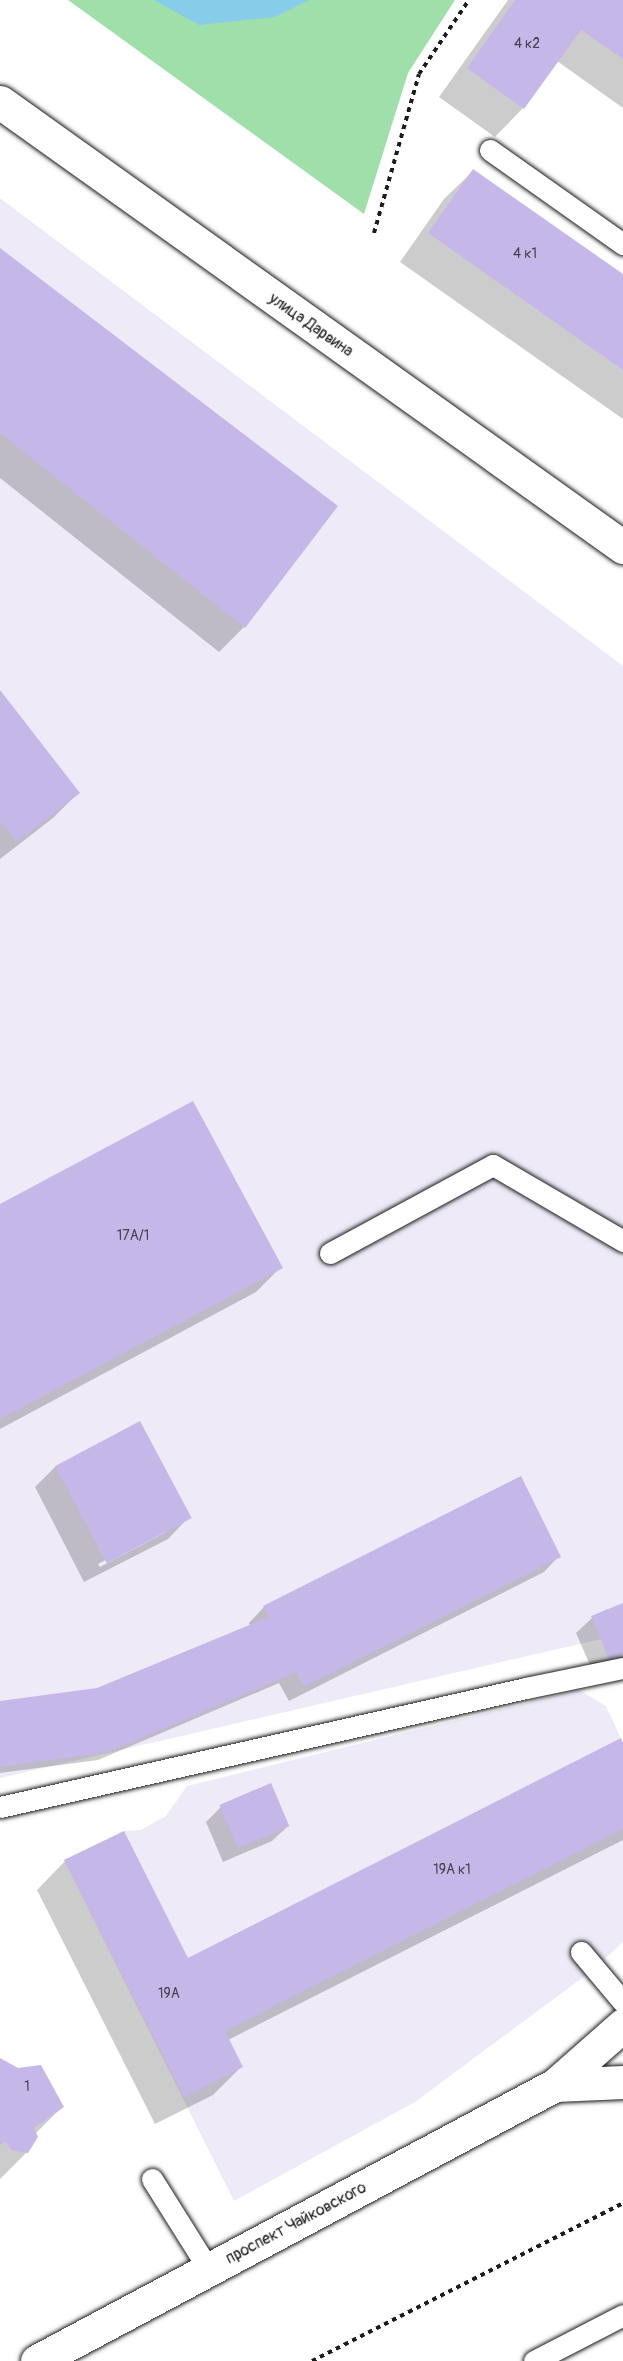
<!DOCTYPE html>
<html>
<head>
<meta charset="utf-8">
<style>
  body { margin:0 }
  #map { position:relative; width:623px; height:2361px; overflow:hidden; background:#fff; font-family:Pangolin,sans-serif }
  div>[style] { position:absolute }
  .built>* { inset:0; background:#eeeaf8 }
  .green>* { inset:0; background:#9fe0aa }
  .water>* { inset:0; background:#87cde9 }
  .shadow>* { inset:0; background:#0003 }
  .building>* { inset:0; background:#c5b8e9; transform-origin:0 0 }
  .path>* { height:4px; margin-top:-2px; transform-origin:0; background:repeating-linear-gradient(90deg,#1c1c1c 0 4.5px,transparent 0 9px) }
  .roads { filter:drop-shadow(0 0 2px #1c1c1c) drop-shadow(0 0 2px #1c1c1c) }
  .lane>* { height:21px; margin:-10.5px; padding:0 10.5px; transform-origin:10.5px; border-radius:10.5px; background:#fff }
  .secondary>* { height:33px; margin:-16.5px; padding:0 16.5px; transform-origin:16.5px; border-radius:16.5px; background:#fff }
  .primary>* { height:33px; margin:-16.5px; padding:0 16.5px; transform-origin:16.5px; border-radius:16.5px; background:#fff }
  span { translate:-50% -50%; white-space:nowrap; text-align:center; line-height:1.15; -webkit-text-stroke:4.5px #fff; paint-order:stroke }
  .number-label { font-size:14px; color:#46434f }
  .number-label span { -webkit-text-stroke-width:0 }
  .street-label { font-size:16px; color:#1c1c1c }
</style>
</head>
<body>
<div id="map">
  <div class="built">
    <i style="clip-path:polygon(0 198px,623px 666px,623px 1634px,0 1778px)"></i>
    <i style="clip-path:polygon(579px 1690px,606px 1706px,623px 1743px,623px 1942px,594px 1969px,415px 2102px,234px 2201px,64px 1860px,124px 1831px,141px 1830px,166px 1816px,187px 1786px)"></i>
  </div>
  <div class="green">
    <i style="clip-path:polygon(68px 0,455px 0,408px 73px,364px 214px)"></i>
  </div>
  <div class="water">
    <i style="clip-path:polygon(154px 0,309px 0,275px 17px,199px 25px)"></i>
  </div>
  <div class="shadow">
    <i style="clip-path:polygon(508px 0,623px 0,623px 108px,557px 61px,523px 108px,495px 137px,439px 97px)"></i>
    <i style="clip-path:polygon(473px 171px,623px 276px,623px 419px,400px 262px,444px 199px)"></i>
    <i style="clip-path:polygon(0 250px,336px 506px,244px 627px,219px 652px,0 478px)"></i>
    <i style="clip-path:polygon(0 692px,78px 793px,53px 818px,0 859px)"></i>
    <i style="clip-path:polygon(0 1206px,281px 1267px,256px 1292px,0 1429px)"></i>
    <i style="clip-path:polygon(evenodd,56px 1466px,189px 1517px,168px 1539px,84px 1582px,35px 1487px,56px 1466px,166px 1529px,166px 1532px,100px 1567px,98px 1564px,166px 1529px)"></i>
    <i style="clip-path:polygon(559px 1556px,544px 1572px,289px 1701px,279px 1683px,98px 1760px,0 1773px,0 1702px,97px 1690px,250px 1626px,249px 1623px,264px 1607px)"></i>
    <i style="clip-path:polygon(623px 1604px,623px 1662px,594px 1674px,576px 1633px,592px 1618px)"></i>
    <i style="clip-path:polygon(623px 1746px,623px 1840px,228px 2040px,241px 2067px,213px 2095px,155px 2124px,37px 1890px,65px 1861px,187px 1960px)"></i>
    <i style="clip-path:polygon(221px 1807px,288px 1826px,272px 1841px,223px 1862px,206px 1822px)"></i>
    <i style="clip-path:polygon(0 2060px,62px 2107px,35px 2134px,27px 2152px,0 2179px)"></i>
  </div>
  <div class="building">
    <i style="clip-path:polygon(515px 0,623px 0,623px 59px,581px 30px,524px 109px,467px 68px)"></i>
    <i style="clip-path:polygon(473px 169px,623px 274px,623px 370px,428px 233px)"></i>
    <i style="clip-path:polygon(0 248px,338px 506px,245px 628px,0 433px)"></i>
    <i style="clip-path:polygon(0 690px,80px 793px,17px 842px,0 821px)"></i>
    <i style="clip-path:polygon(193px 1101px,283px 1268px,0 1419px,0 1204px)"></i>
    <i style="left:140px;top:1421px;width:110px;height:96px;rotate:62deg"></i>
    <i style="clip-path:polygon(521px 1476px,561px 1557px,304px 1687px,297px 1672px,108px 1752px,0 1767px,0 1701px,97px 1688px,269px 1617px,263px 1606px)"></i>
    <i style="clip-path:polygon(623px 1603px,623px 1654px,609px 1660px,591px 1616px)"></i>
    <i style="clip-path:polygon(621px 1738px,623px 1743px,623px 1829px,225px 2031px,243px 2067px,184px 2097px,64px 1860px,124px 1831px,188px 1958px)"></i>
    <i style="left:271px;top:1783px;width:47px;height:56px;rotate:67deg"></i>
    <i style="clip-path:polygon(0 2058px,18px 2068px,41px 2065px,64px 2107px,34px 2128px,38px 2137px,28px 2153px,11px 2150px,6px 2142px,0 2145px)"></i>
  </div>
  <div class="path">
    <i style="left:374px;top:233px;width:165px;rotate:-74.2deg"></i>
    <i style="left:419px;top:74px;width:89px;rotate:-56deg"></i>
    <i style="left:312px;top:2361px;width:349px;rotate:-26.9deg"></i>
  </div>
  <div class="roads">
    <div class="lane">
      <i style="left:490px;top:150px;width:163px;rotate:35.3deg"></i>
      <i style="left:330px;top:1253px;width:185px;rotate:-28.4deg"></i>
      <i style="left:493px;top:1165px;width:151px;rotate:30.3deg"></i>
      <i style="left:0;top:1807px;width:539px;rotate:-12.75deg"></i>
      <i style="left:526px;top:1688px;width:99px;rotate:-11.7deg"></i>
      <i style="left:581px;top:1952px;width:65px;rotate:50deg"></i>
      <i style="left:152px;top:2179px;width:107px;rotate:57.9deg"></i>
      <i style="left:534px;top:2361px;width:100px;rotate:-27.3deg"></i>
    </div>
    <div class="secondary">
      <i style="left:0;top:102px;width:766px;rotate:35.54deg"></i>
    </div>
    <div class="primary">
      <i style="left:555px;top:2085px;width:68px;rotate:-2.5deg"></i>
      <i style="left:37px;top:2361px;width:587px;rotate:-28.05deg"></i>
      <i style="left:555px;top:2085px;width:91px;rotate:-41.4deg"></i>
    </div>
  </div>
  <div class="number-label">
    <span style="left:527px;top:44px">4 к2</span>
    <span style="left:525px;top:254px">4 к1</span>
    <span style="left:133px;top:1236px">17А/1</span>
    <span style="left:452px;top:1870px">19А к1</span>
    <span style="left:169px;top:1994px">19А</span>
    <span style="left:27px;top:2087px">1</span>
  </div>
  <div class="street-label">
    <span style="left:311px;top:325px;rotate:35deg">улица Дарвина</span>
    <span style="left:296px;top:2223px;rotate:-28deg">проспект Чайковского</span>
  </div>
</div>
</body>
</html>
